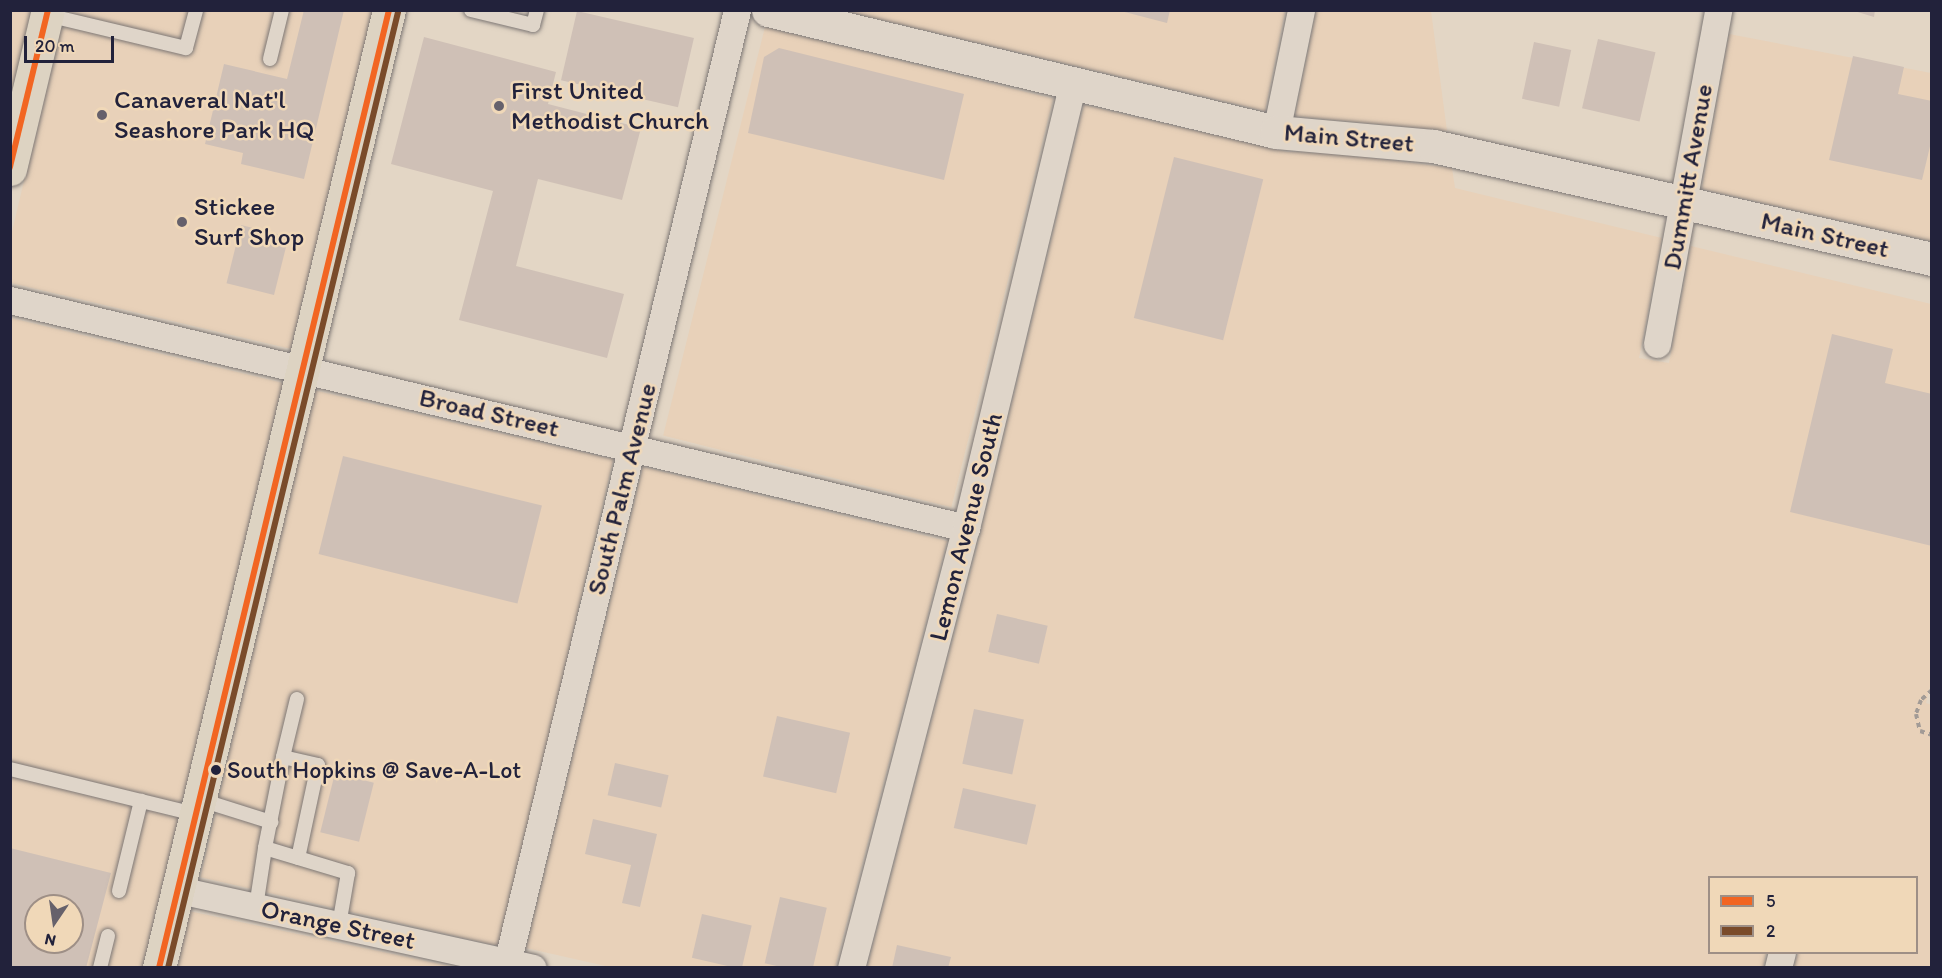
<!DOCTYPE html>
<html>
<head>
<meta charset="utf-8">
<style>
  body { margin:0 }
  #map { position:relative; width:1942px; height:978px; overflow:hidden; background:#e3d6c5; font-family:Itim,sans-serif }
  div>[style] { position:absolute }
  .built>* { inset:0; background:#e8d1b9; transform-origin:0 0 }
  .building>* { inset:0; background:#cfc0b6; transform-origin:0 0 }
  .path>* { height:4px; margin-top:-2px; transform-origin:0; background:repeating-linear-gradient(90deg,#a29b96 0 4.5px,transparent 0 9px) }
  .roads { filter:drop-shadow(0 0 2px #7d7775) drop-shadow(0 0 2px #7d7775) }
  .lane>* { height:14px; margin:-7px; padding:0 7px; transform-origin:7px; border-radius:7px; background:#dfd5c9 }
  .street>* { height:27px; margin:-13.5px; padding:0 13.5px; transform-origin:13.5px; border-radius:13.5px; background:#dfd5c9 }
  .secondary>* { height:33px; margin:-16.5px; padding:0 16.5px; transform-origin:16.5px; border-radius:16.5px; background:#dfd5c9 }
  .primary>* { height:33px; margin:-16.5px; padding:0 16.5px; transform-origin:16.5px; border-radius:16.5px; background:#ddd3c2 }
  .bus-1>* { height:6px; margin:-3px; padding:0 3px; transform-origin:3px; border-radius:3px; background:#f26522 }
  .bus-2>* { height:6px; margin:-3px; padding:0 3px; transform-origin:3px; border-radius:3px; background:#7a4b2a }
  .dots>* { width:16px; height:16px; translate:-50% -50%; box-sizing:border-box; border:3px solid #f0d8b8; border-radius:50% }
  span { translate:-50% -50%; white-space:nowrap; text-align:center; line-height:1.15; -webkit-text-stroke:5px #f0d8b8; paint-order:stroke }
  .bus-label { font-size:24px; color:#22223b }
  .left { translate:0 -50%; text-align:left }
  .poi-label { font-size:26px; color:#22223b }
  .street-label { font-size:26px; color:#22223b }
  .frame { position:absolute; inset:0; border:12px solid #22223b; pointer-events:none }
  .legend { position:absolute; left:1708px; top:876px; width:210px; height:78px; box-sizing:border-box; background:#f0d8b8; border:2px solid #9e8f86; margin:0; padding:8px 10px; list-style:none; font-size:18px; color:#22223b }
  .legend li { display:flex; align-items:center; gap:12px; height:30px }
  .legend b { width:30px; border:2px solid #9e8f86 }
  .north { position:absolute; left:24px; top:894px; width:60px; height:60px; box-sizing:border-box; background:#f0d8b8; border:2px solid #9e8f86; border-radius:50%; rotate:193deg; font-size:16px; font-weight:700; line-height:24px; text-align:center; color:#22223b }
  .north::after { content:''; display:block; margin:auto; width:21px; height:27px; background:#66616b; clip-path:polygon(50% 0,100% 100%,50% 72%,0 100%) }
  .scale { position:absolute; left:24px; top:36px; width:90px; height:27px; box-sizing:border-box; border:3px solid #22223b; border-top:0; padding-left:8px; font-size:18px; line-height:21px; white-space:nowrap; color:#22223b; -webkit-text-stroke:4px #f0d8b8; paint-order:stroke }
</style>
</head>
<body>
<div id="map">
  <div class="built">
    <i style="clip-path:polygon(11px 11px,32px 11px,11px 102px)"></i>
    <i style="clip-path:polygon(64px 11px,373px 11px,291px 349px,11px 283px,11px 236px)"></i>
    <i style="clip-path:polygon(844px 11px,1285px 11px,1265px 111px)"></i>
    <i style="clip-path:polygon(1316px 11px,1431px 11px,1447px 131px,1295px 116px)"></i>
    <i style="left:765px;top:27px;width:297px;height:421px;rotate:14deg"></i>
    <i style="clip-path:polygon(1729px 34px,1931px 73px,1931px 241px,1702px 189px)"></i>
    <i style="clip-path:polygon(1084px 105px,1287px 152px,1333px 153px,1452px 168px,1455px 188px,1662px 238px,1639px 358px,1669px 363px,1691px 246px,1931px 304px,1932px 678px,1926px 703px,1932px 705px,1931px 967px,1794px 967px,1798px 953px,1916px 952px,1916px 878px,1710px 878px,1710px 952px,1766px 953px,1763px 967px,867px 968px,977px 548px)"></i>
    <i style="clip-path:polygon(evenodd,11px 318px,283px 383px,144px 967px,11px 968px,11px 318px,36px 906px,72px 906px,72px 942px,36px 942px,36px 906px)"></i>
    <i style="left:313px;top:390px;width:308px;height:500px;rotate:13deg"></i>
    <i style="clip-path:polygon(643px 467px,947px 541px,835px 967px,610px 967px,526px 948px)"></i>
    <i style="clip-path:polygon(189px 911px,454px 967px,175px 968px)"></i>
  </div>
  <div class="building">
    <i style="clip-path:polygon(304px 10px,344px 10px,304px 179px,241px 164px,243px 153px,205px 144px,224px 64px,287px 79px)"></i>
    <i style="clip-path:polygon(1117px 10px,1170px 10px,1167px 23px)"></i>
    <i style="clip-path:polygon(1851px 10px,1875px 10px,1874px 17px)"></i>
    <i style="left:577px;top:11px;width:120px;height:71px;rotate:13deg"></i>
    <i style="clip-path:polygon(424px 37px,556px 72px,548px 104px,641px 128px,622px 200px,538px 179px,516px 266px,624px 294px,607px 358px,459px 320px,493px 191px,391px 164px)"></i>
    <i style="left:1598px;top:39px;width:59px;height:71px;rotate:13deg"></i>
    <i style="left:1534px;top:42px;width:38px;height:58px;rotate:12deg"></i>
    <i style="clip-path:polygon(779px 48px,964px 94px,944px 180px,748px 133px,764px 57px)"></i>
    <i style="clip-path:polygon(1853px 56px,1904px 67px,1898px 94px,1932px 101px,1932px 138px,1922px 180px,1829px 160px)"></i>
    <i style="left:1174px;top:157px;width:92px;height:166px;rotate:14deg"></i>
    <i style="left:241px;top:225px;width:49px;height:60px;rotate:14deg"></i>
    <i style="clip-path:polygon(1832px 334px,1893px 349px,1885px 383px,1932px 394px,1932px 546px,1790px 512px)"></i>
    <i style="left:343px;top:456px;width:205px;height:101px;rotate:14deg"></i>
    <i style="left:997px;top:614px;width:52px;height:39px;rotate:13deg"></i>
    <i style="left:974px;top:709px;width:51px;height:56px;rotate:12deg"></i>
    <i style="left:777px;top:716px;width:75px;height:62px;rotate:13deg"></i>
    <i style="left:615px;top:763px;width:55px;height:33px;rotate:13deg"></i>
    <i style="left:335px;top:773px;width:40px;height:61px;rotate:14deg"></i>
    <i style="left:963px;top:788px;width:75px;height:41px;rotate:13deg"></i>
    <i style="clip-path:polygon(593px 819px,657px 834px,640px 907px,622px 903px,631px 865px,585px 854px)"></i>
    <i style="clip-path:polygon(evenodd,10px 848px,111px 873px,86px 968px,10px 968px,10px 848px,36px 906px,72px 906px,72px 942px,36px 942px,36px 906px)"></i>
    <i style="left:780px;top:897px;width:48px;height:68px;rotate:13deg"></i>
    <i style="left:702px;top:914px;width:51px;height:45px;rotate:13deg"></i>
    <i style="clip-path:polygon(897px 945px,951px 957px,948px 968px,892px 968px)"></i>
  </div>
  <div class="path">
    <i style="left:1932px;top:690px;width:15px;rotate:138deg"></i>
    <i style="left:1921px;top:700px;width:15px;rotate:110deg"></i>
    <i style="left:1916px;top:714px;width:17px;rotate:77deg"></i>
    <i style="left:1920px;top:731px;width:13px;rotate:18deg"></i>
  </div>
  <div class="roads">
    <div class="lane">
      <i style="left:471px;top:10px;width:64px;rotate:13.6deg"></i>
      <i style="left:533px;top:25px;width:16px;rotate:-75deg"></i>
      <i style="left:47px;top:15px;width:143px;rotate:13.4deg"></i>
      <i style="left:186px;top:48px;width:39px;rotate:-75deg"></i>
      <i style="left:270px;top:59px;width:50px;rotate:-76.2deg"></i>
      <i style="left:297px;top:699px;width:60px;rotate:103.6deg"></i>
      <i style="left:283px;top:757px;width:36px;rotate:13deg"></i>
      <i style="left:318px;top:765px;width:95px;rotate:102.1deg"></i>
      <i style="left:283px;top:757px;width:93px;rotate:101.2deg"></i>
      <i style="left:265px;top:848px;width:87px;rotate:16.8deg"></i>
      <i style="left:348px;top:873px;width:53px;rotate:99.8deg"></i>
      <i style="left:10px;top:769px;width:190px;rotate:13.7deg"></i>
      <i style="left:198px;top:799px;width:77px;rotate:17.5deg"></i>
      <i style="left:119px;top:891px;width:93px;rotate:-76.3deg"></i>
      <i style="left:256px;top:907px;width:60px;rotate:-81.3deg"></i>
      <i style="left:100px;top:968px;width:33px;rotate:-76deg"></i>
    </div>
    <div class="street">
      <i style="left:1276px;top:132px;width:125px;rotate:-78.4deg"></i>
      <i style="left:10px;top:300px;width:983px;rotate:13.41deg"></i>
      <i style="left:1657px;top:344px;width:340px;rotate:-79.6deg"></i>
      <i style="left:179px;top:890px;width:362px;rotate:12.4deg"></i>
      <i style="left:506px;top:968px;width:985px;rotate:-76.44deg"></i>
      <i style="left:851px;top:968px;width:455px;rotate:-75.4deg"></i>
      <i style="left:966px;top:528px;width:457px;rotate:-76.5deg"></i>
      <i style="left:1778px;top:968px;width:16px;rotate:-76deg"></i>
    </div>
    <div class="secondary">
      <i style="left:768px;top:10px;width:522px;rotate:13.5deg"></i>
      <i style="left:1276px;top:132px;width:158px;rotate:5.1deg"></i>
      <i style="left:1433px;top:146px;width:512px;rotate:12.76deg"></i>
    </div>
    <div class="primary">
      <i style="left:10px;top:169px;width:163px;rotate:-76.6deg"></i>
      <i style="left:159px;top:968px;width:985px;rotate:-76.5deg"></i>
    </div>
  </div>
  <div class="bus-1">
    <i style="left:10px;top:167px;width:162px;rotate:-76.4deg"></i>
    <i style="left:159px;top:968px;width:985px;rotate:-76.5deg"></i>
  </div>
  <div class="bus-2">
    <i style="left:168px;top:968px;width:983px;rotate:-76.47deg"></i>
  </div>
  <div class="dots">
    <i style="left:499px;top:106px;background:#66616b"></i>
    <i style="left:102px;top:115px;background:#66616b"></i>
    <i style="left:182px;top:222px;background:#66616b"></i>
    <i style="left:216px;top:770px;background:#22223b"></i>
  </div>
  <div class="bus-label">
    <span class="left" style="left:227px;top:770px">South Hopkins @ Save-A-Lot</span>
  </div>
  <div class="poi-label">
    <span class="left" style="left:511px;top:106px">First United<br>Methodist Church</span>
    <span class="left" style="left:114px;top:115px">Canaveral Nat'l<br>Seashore Park HQ</span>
    <span class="left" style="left:194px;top:222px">Stickee<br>Surf Shop</span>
  </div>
  <div class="street-label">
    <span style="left:1349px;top:138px;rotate:5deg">Main Street</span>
    <span style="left:1688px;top:177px;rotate:-80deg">Dummitt Avenue</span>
    <span style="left:1825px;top:235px;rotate:13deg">Main Street</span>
    <span style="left:489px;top:413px;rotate:13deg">Broad Street</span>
    <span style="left:622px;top:489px;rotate:-76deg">South Palm Avenue</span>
    <span style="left:966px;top:527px;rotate:-76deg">Lemon Avenue South</span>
    <span style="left:338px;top:925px;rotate:12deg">Orange Street</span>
  </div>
  <div class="frame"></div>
  <ul class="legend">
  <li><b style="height:8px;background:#f26522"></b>5</li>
  <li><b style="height:8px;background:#7a4b2a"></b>2</li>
  </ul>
  <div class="north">N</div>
  <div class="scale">20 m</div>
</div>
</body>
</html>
